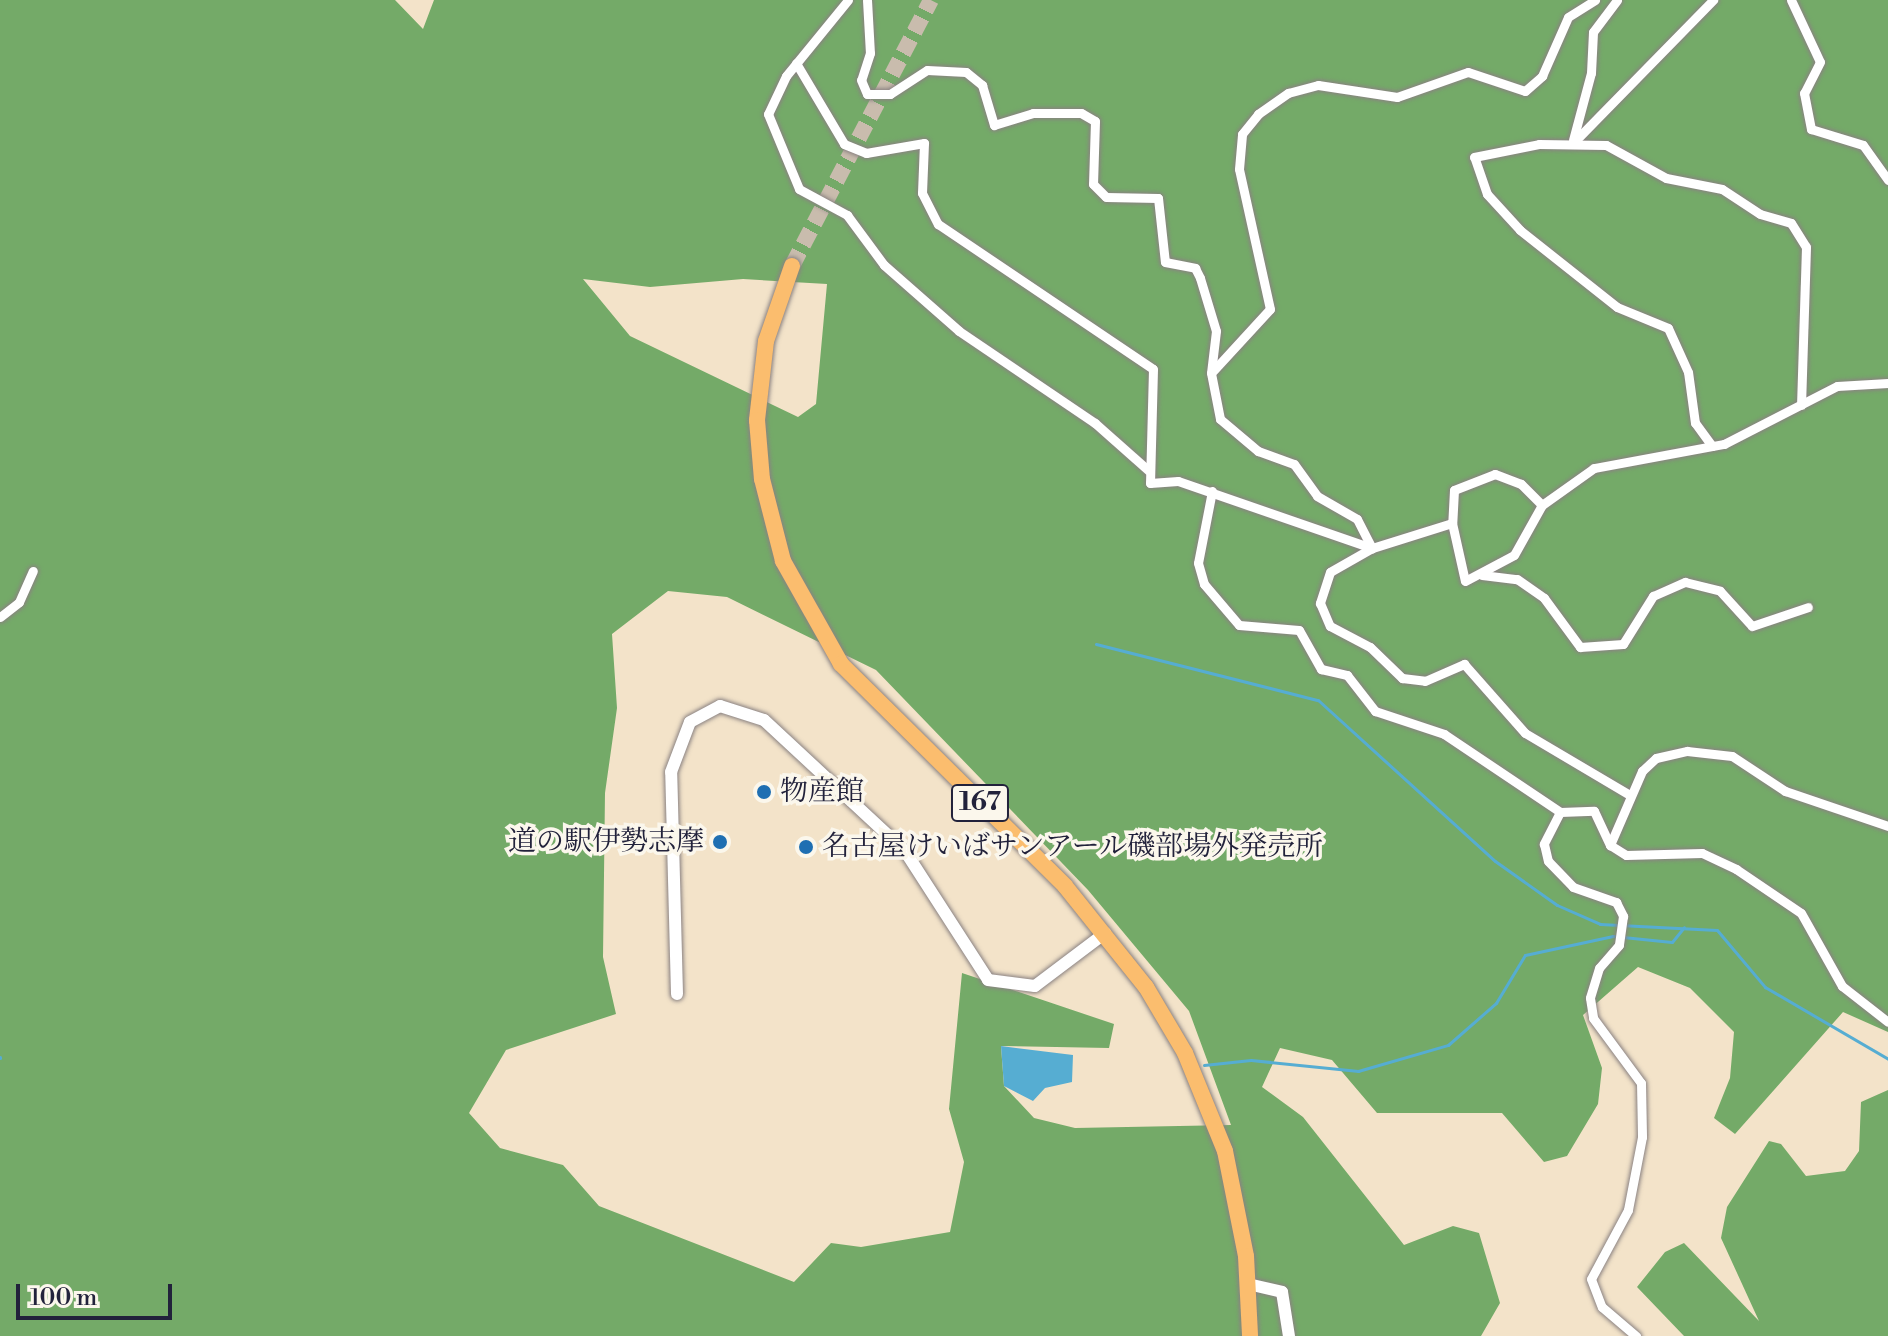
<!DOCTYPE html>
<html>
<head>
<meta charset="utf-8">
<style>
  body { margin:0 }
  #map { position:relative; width:1888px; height:1336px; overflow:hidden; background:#f3e3c9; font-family:"Libre Bodoni","Noto Serif JP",serif }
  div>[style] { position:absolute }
  .forest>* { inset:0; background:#74aa68 }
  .water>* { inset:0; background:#56add2 }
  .stream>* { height:3px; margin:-1.5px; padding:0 1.5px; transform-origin:1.5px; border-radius:1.5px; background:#56add2 }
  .trunk-tunnel>* { height:16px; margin-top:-8px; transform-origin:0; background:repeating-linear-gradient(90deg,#c9bcad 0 16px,transparent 0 24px) }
  .roads { filter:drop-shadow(0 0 2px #8a8282) drop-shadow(0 0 2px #8a8282) }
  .minor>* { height:9px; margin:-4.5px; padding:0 4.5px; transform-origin:4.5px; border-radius:4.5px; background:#fff }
  .tertiary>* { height:12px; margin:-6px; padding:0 6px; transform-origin:6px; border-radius:6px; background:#fff }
  .trunk>* { height:16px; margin:-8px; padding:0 8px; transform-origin:8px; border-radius:8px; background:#fbbd6e }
  .dots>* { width:22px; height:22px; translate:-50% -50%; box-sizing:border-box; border:4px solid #fbf7ec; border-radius:50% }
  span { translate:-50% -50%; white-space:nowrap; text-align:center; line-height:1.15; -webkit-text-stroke:7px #fbf7ec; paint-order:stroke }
  .shield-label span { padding:2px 6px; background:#fbf7ec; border:2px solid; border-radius:6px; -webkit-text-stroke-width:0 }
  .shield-label { font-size:26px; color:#22223b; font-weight:700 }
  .poi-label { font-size:28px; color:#22223b }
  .left { translate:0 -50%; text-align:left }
  .right { translate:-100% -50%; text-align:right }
  .scale { position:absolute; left:16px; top:1284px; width:156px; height:36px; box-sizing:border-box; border:4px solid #22223b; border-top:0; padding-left:10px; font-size:24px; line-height:28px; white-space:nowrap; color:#22223b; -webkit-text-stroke:6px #fbf7ec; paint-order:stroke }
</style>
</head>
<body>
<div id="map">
  <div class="forest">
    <i style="clip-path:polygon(evenodd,0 0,395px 0,423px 29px,434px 0,1888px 0,1888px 1032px,1843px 1012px,1735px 1134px,1714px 1118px,1730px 1078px,1734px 1032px,1690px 988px,1638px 967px,1583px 1015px,1602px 1068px,1598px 1104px,1567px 1156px,1544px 1162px,1502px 1113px,1377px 1113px,1332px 1060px,1280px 1048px,1262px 1087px,1303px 1117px,1404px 1245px,1453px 1226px,1479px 1233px,1500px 1303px,1481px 1336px,0 1336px,0 0,583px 279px,650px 287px,743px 279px,827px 284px,816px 404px,798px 417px,630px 336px,583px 279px,0 0,668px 591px,727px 597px,876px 670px,1088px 890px,1189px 1011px,1231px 1125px,1075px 1128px,1034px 1118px,1004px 1086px,1001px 1046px,1109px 1048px,1114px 1024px,962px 973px,949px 1109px,964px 1162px,950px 1232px,861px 1247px,831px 1243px,794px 1282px,599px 1206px,563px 1165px,500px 1148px,469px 1113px,506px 1050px,616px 1014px,603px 957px,605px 793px,617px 708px,612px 634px,668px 591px)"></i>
    <i style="clip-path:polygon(1888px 1090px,1888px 1336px,1684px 1336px,1637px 1287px,1665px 1252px,1684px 1243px,1759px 1321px,1721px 1238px,1727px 1207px,1769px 1141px,1781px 1144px,1806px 1176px,1845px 1171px,1859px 1151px,1861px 1102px)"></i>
  </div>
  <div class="water">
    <i style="clip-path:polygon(1001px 1046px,1073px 1055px,1072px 1082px,1045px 1088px,1033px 1101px,1004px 1086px)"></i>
  </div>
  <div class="stream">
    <i style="left:1096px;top:644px;width:229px;rotate:14.2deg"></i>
    <i style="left:1318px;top:700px;width:239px;rotate:42.3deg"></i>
    <i style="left:1495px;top:861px;width:76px;rotate:35.4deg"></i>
    <i style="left:1557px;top:905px;width:47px;rotate:23.8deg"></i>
    <i style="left:1600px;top:924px;width:117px;rotate:2.9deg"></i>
    <i style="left:1717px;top:930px;width:75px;rotate:49.9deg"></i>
    <i style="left:1765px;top:987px;width:143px;rotate:30.3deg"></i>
    <i style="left:0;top:1057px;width:1px;rotate:90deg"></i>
    <i style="left:1204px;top:1065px;width:47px;rotate:-6.1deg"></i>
    <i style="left:1251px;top:1060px;width:108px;rotate:5.9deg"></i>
    <i style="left:1358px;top:1071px;width:94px;rotate:-16.1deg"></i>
    <i style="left:1448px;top:1045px;width:64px;rotate:-41.2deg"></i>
    <i style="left:1496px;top:1003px;width:56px;rotate:-58.9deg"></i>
    <i style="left:1525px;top:955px;width:90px;rotate:-12.2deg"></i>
    <i style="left:1613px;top:936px;width:59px;rotate:5.8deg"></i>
    <i style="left:1672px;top:942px;width:19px;rotate:-51deg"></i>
  </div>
  <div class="trunk-tunnel">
    <i style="left:792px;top:266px;width:300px;rotate:-62.4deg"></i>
  </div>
  <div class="roads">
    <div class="minor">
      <i style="left:848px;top:0;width:98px;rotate:129.2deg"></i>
      <i style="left:786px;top:76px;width:42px;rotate:115.3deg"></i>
      <i style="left:768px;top:114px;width:81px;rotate:67.5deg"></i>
      <i style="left:799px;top:189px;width:55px;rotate:28.4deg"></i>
      <i style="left:847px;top:215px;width:62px;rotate:53.5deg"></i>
      <i style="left:884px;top:265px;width:100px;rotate:41.3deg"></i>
      <i style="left:959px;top:331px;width:164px;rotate:34.1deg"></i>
      <i style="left:1095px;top:423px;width:71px;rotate:41.6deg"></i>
      <i style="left:867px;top:0;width:53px;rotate:86.8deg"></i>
      <i style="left:870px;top:53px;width:28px;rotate:108deg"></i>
      <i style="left:861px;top:80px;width:15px;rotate:67deg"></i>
      <i style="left:867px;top:94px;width:23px"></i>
      <i style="left:890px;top:94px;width:44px;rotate:-33deg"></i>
      <i style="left:927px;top:70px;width:39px;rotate:3deg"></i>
      <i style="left:966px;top:72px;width:21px;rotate:39deg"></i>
      <i style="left:982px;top:85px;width:42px;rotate:73.3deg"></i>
      <i style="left:994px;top:125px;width:41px;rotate:-17.1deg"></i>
      <i style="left:1033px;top:113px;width:48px"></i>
      <i style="left:1081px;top:113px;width:16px;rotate:30deg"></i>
      <i style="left:1095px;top:121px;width:63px;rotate:91.8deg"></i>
      <i style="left:1093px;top:184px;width:18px;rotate:45deg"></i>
      <i style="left:1106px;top:197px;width:52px;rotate:1.1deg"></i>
      <i style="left:1158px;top:198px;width:64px;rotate:83.8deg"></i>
      <i style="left:1165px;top:262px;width:31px;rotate:11deg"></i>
      <i style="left:1195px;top:268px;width:11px;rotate:63deg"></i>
      <i style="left:1200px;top:278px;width:55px;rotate:73.2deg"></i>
      <i style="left:1216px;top:331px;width:42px;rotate:96.8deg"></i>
      <i style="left:1211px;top:373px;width:47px;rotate:78.9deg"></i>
      <i style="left:1220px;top:419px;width:50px;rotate:40.1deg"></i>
      <i style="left:1258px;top:451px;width:38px;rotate:20deg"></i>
      <i style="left:1294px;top:464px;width:39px;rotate:54deg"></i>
      <i style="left:1317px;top:496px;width:46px;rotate:29.9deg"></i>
      <i style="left:1357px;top:519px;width:33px;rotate:63deg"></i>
      <i style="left:1791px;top:0;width:68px;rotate:64.9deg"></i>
      <i style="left:1820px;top:62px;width:35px;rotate:117deg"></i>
      <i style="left:1804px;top:93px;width:37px;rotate:79deg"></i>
      <i style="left:1811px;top:129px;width:54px;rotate:17.1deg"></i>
      <i style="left:1863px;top:145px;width:43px;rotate:54.5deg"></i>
      <i style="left:796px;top:63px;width:94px;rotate:59.3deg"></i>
      <i style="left:844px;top:144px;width:24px;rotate:22deg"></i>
      <i style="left:866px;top:153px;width:59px;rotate:-9.8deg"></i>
      <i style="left:924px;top:143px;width:50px;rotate:92.3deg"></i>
      <i style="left:922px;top:193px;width:35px;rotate:63deg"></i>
      <i style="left:938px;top:224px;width:259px;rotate:34deg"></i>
      <i style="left:1153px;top:369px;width:114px;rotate:91.5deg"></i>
      <i style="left:1150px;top:483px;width:28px;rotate:-4deg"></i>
      <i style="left:1178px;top:481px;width:205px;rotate:19.1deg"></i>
      <i style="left:1573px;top:140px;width:69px;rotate:-75deg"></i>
      <i style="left:1591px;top:73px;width:41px;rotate:-87.2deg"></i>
      <i style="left:1593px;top:32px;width:40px;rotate:-53deg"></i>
      <i style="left:1572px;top:144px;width:202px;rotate:-45.6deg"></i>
      <i style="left:1213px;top:371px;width:84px;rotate:-47.4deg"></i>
      <i style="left:1270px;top:309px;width:143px;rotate:-102.5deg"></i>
      <i style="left:1239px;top:169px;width:35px;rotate:-85deg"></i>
      <i style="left:1242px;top:134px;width:26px;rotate:-51deg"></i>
      <i style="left:1258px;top:114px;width:37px;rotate:-35deg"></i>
      <i style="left:1288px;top:93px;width:31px;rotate:-15deg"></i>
      <i style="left:1318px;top:85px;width:80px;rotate:8.6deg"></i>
      <i style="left:1397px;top:97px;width:75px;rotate:-19.4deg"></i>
      <i style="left:1468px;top:72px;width:60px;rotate:18.4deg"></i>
      <i style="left:1525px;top:91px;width:23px;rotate:-41deg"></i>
      <i style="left:1542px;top:76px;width:64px;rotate:-66.2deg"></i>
      <i style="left:1568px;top:17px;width:32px;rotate:-32deg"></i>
      <i style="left:1712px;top:446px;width:29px;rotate:-126deg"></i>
      <i style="left:1695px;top:423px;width:51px;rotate:-97.8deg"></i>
      <i style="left:1688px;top:372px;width:48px;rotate:-114.4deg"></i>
      <i style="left:1668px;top:328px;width:55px;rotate:-157.6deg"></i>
      <i style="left:1617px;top:307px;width:124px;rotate:-141.6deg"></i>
      <i style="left:1520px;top:230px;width:49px;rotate:-132.5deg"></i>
      <i style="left:1487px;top:194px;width:39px;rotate:-109deg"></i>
      <i style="left:1474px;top:157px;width:66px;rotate:-11.3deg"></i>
      <i style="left:1539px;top:144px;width:67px;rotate:0.9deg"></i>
      <i style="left:1606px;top:145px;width:68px;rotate:28.8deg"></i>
      <i style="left:1666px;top:178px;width:57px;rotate:11.1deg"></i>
      <i style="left:1722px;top:189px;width:45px;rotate:33.3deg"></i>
      <i style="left:1760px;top:214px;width:32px;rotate:16deg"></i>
      <i style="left:1791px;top:223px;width:28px;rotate:58deg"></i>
      <i style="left:1806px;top:247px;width:158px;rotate:91.8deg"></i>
      <i style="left:1212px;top:491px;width:73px;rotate:101deg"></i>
      <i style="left:1198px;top:563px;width:22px;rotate:74deg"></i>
      <i style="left:1204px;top:584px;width:54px;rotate:49.5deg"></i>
      <i style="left:1239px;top:625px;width:60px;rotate:4.8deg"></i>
      <i style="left:1299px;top:630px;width:45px;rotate:60.6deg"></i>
      <i style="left:1321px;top:669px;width:27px;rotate:13deg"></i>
      <i style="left:1347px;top:675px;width:46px;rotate:52.1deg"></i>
      <i style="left:1375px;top:711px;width:73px;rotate:18.4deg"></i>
      <i style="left:1444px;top:734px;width:140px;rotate:33.9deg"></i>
      <i style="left:1560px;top:812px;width:34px;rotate:-2deg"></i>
      <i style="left:1594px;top:811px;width:38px;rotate:65deg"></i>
      <i style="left:1610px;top:845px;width:19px;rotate:32deg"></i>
      <i style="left:1626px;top:855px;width:76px;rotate:-1.5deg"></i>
      <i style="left:1702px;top:853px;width:38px;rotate:25deg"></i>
      <i style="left:1736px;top:869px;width:78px;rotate:34.1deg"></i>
      <i style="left:1801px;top:913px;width:84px;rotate:60.7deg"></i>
      <i style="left:1842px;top:986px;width:58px;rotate:38deg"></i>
      <i style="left:1542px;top:505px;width:30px;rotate:-135deg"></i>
      <i style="left:1521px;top:484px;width:28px;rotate:-159deg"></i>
      <i style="left:1495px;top:474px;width:44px;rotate:158.7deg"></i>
      <i style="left:1454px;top:490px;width:33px;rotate:93deg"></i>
      <i style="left:1452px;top:523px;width:59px;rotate:77.4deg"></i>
      <i style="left:1465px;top:581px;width:55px;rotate:-28deg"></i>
      <i style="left:1514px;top:555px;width:57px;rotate:-60.8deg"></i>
      <i style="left:1542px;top:505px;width:64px;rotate:-35.4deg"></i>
      <i style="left:1594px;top:468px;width:132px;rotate:-10.5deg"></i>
      <i style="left:1724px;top:444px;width:127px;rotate:-27.2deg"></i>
      <i style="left:1837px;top:386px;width:51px;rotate:-3.4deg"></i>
      <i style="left:1452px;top:523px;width:84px;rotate:162.6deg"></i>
      <i style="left:1372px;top:548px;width:48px;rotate:150.3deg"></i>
      <i style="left:1330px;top:572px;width:33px;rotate:108deg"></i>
      <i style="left:1320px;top:603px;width:25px;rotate:67deg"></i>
      <i style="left:1330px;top:626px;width:45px;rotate:27.7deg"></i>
      <i style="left:1370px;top:647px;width:45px;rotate:44.1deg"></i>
      <i style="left:1402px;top:678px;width:23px;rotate:7deg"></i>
      <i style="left:1425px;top:681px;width:43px;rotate:-23.6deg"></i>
      <i style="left:1464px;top:664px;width:92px;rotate:48.5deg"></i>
      <i style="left:1525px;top:733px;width:122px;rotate:30.6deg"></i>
      <i style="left:1482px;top:575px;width:35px;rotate:7deg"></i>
      <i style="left:1517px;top:579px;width:33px;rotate:35deg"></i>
      <i style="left:1544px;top:598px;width:61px;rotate:53.7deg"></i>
      <i style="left:1580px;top:647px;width:43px;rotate:-4deg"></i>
      <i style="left:1623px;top:644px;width:57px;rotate:-58deg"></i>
      <i style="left:1653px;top:596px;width:35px;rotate:-24deg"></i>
      <i style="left:1685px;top:582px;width:36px;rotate:14deg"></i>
      <i style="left:1720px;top:591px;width:47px;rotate:47.6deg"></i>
      <i style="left:1752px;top:626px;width:59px;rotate:-18.7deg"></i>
      <i style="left:0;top:617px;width:24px;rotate:-38deg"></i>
      <i style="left:19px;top:602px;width:34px;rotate:-66deg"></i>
      <i style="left:1560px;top:812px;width:36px;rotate:117deg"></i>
      <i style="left:1544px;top:844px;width:17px;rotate:77deg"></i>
      <i style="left:1548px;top:861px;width:36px;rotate:46deg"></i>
      <i style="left:1573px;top:887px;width:46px;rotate:19.2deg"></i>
      <i style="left:1616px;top:902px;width:16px;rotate:63deg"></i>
      <i style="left:1623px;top:916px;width:29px;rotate:98deg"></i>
      <i style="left:1619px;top:945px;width:30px;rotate:131deg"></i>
      <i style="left:1599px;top:968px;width:31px;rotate:107deg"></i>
      <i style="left:1590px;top:998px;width:20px;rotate:81deg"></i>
      <i style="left:1593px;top:1018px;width:81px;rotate:53.6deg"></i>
      <i style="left:1641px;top:1083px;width:54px;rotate:88.9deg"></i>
      <i style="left:1642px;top:1137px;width:74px;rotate:100.9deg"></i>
      <i style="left:1628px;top:1210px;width:78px;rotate:118.2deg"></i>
      <i style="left:1591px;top:1279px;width:30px;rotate:69deg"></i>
      <i style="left:1602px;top:1307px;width:45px;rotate:40.5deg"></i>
      <i style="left:1610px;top:845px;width:81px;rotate:-66.6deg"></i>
      <i style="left:1642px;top:771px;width:19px;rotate:-43deg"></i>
      <i style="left:1656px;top:758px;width:32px;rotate:-13deg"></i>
      <i style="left:1687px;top:751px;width:45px;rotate:6.3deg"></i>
      <i style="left:1732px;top:756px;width:64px;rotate:33.4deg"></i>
      <i style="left:1785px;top:791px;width:109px;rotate:18.8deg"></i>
    </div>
    <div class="tertiary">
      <i style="left:677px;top:994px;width:222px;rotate:-91.5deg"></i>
      <i style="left:671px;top:772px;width:53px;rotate:-69.2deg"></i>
      <i style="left:690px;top:722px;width:34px;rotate:-28deg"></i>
      <i style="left:720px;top:706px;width:46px;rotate:17.7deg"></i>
      <i style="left:764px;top:720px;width:192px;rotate:42.9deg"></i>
      <i style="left:905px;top:851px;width:153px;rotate:57.2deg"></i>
      <i style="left:988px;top:980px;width:47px;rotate:7.3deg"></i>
      <i style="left:1035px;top:986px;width:88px;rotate:-37.1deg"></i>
      <i style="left:1248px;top:1284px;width:35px;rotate:13deg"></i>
      <i style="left:1282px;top:1292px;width:45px;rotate:81deg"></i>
    </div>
    <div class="trunk">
      <i style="left:792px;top:266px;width:79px;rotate:109.1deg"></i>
      <i style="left:766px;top:341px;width:80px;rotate:96.5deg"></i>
      <i style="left:757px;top:420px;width:59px;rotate:85.2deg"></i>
      <i style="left:762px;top:479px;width:85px;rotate:75.6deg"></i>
      <i style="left:783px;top:561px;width:118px;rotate:60.6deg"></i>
      <i style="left:841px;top:664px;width:315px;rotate:44.7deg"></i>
      <i style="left:1065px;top:886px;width:129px;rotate:51.3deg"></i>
      <i style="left:1146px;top:987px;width:77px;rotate:59.4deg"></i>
      <i style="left:1185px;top:1053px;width:106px;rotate:67.8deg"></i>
      <i style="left:1225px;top:1151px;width:107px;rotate:78.7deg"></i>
      <i style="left:1246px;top:1256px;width:80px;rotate:87.1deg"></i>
    </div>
  </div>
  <div class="dots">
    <i style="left:764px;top:792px;background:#1f6fb2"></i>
    <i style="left:720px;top:842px;background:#1f6fb2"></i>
    <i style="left:806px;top:847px;background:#1f6fb2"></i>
  </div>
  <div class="shield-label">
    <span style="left:980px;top:803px">167</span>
  </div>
  <div class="poi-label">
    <span class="left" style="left:780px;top:792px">物産館</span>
    <span class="right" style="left:704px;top:842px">道の駅伊勢志摩</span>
    <span class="left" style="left:822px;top:847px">名古屋けいばサンアール磯部場外発売所</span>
  </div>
  <div class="scale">100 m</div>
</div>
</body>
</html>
